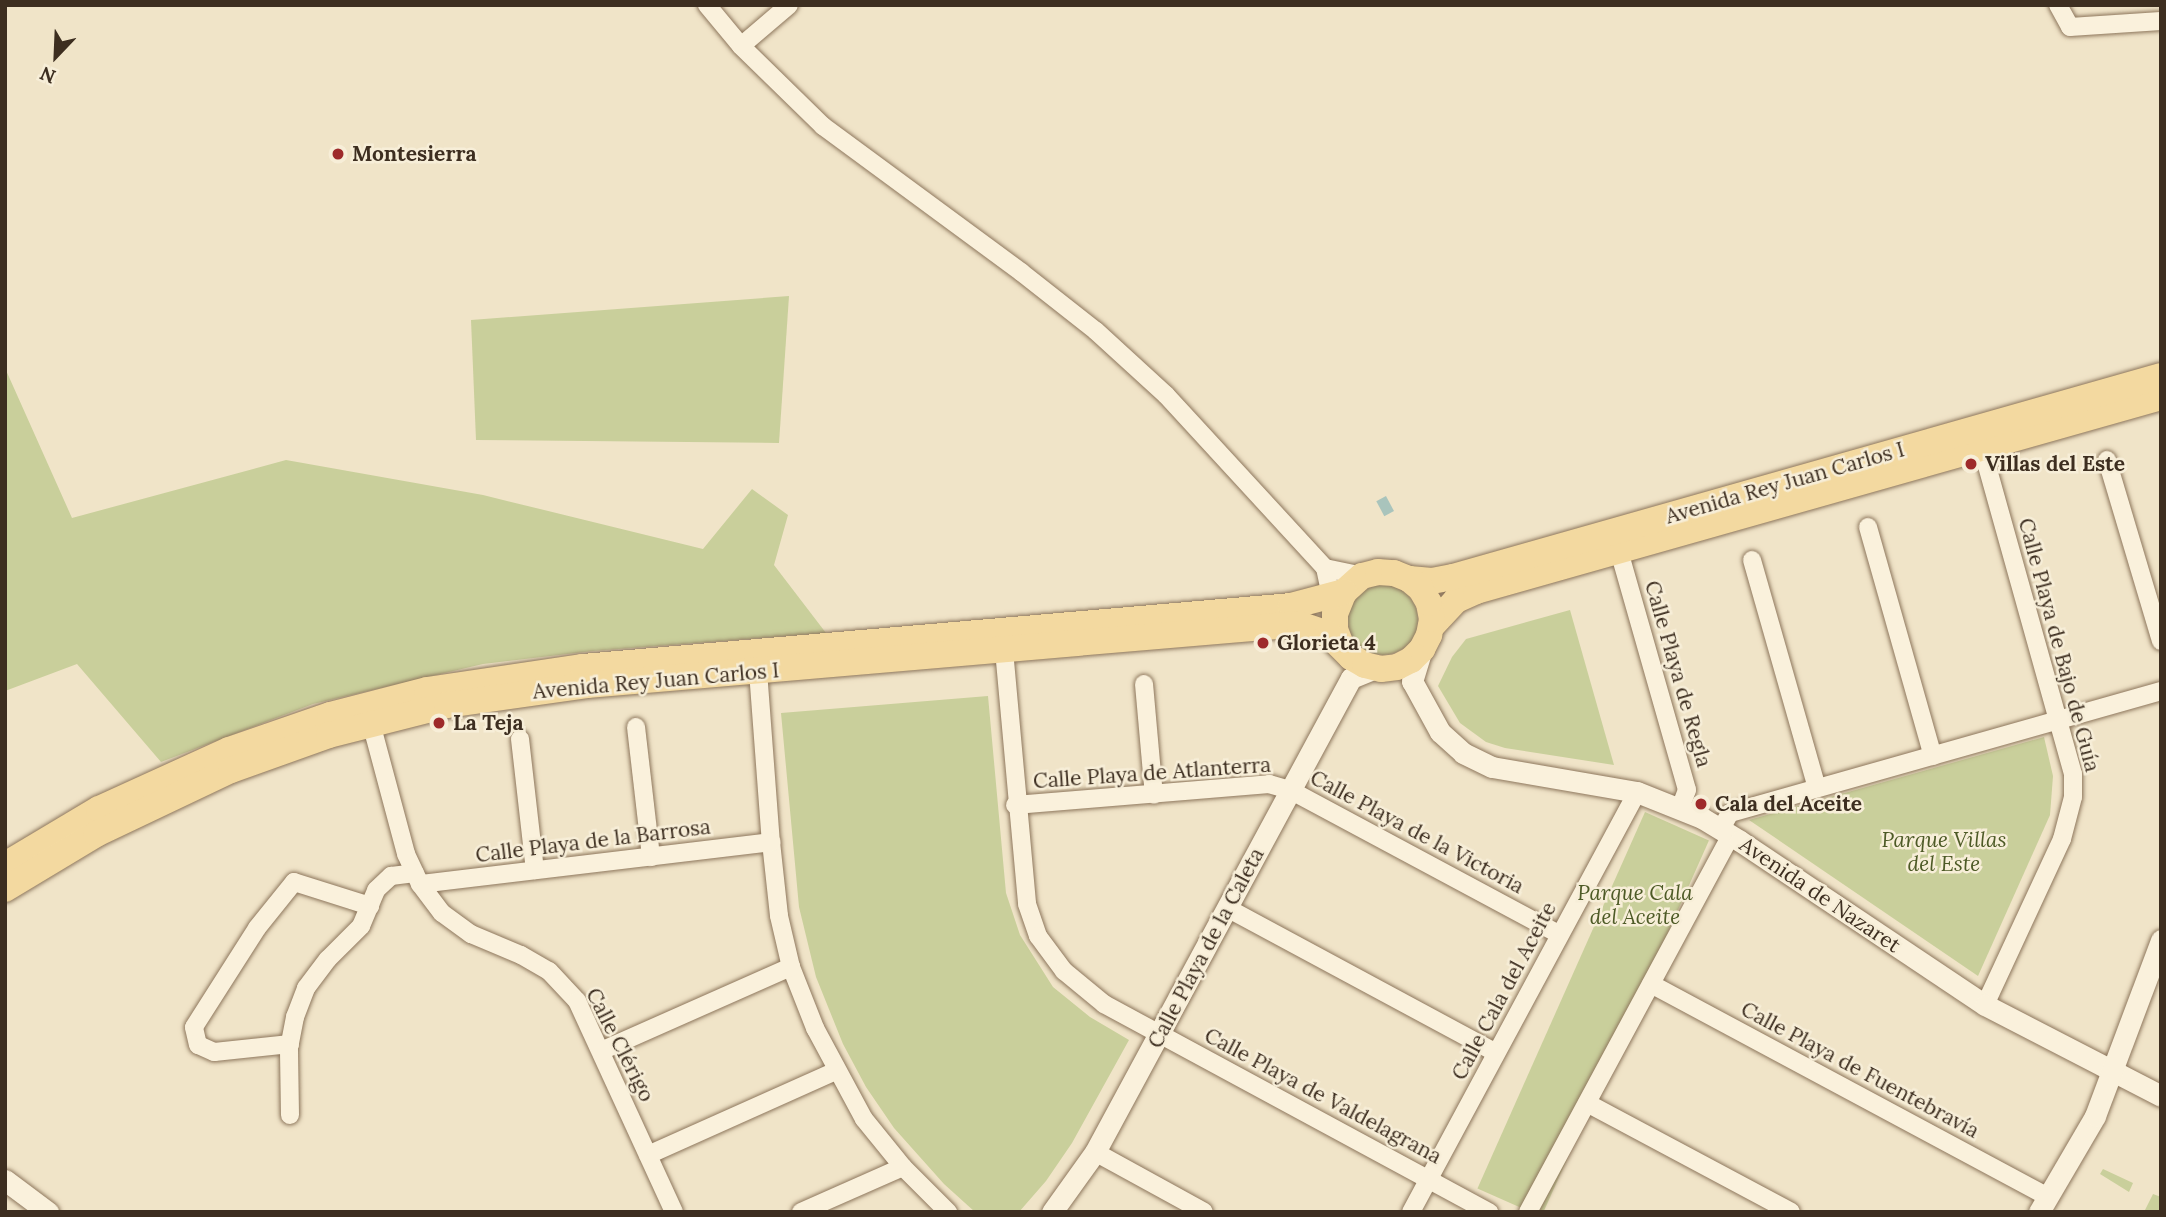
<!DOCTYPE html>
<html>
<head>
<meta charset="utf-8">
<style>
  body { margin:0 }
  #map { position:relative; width:2166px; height:1217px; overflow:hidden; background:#f0e4c8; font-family:Lora,serif }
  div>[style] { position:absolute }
  .green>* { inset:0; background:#c9cf9b; transform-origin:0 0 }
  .round { border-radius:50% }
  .water>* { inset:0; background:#a9c4bc; transform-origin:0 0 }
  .roads { filter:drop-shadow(0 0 2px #8d765c) drop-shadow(0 0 2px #8d765c) }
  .minor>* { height:18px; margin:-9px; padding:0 9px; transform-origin:9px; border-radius:9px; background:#faf1dc }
  .tertiary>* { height:21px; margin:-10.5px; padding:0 10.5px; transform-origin:10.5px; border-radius:10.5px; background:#faf1dc }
  .primary>* { height:26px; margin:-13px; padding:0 13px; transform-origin:13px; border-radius:13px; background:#f3d9a0 }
  .dots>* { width:19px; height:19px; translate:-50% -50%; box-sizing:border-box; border:4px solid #f7eed8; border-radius:50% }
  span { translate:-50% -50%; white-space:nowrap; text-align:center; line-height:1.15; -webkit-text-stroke:5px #f7eed8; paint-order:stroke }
  .poi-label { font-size:21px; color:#3d2e20; font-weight:700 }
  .left { translate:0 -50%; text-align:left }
  .street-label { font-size:21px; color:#3d2e20 }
  .park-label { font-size:21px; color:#4d5a26; font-style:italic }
  .frame { position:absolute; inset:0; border:7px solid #3d2e20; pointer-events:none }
  .north { position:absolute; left:21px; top:21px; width:70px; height:70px; -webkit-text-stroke:5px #f7eed8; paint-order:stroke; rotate:203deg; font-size:19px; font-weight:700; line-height:28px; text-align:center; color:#3d2e20 }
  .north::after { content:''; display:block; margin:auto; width:24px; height:32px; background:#3d2e20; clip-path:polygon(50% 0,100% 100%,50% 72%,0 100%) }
</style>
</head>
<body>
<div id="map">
  <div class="green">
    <i style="clip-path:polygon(789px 296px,779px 443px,476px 440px,471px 320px)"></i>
    <i style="clip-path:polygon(5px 368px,72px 518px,286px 460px,483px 495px,703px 549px,752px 489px,788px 515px,774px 565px,826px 633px,593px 651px,483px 664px,313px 704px,161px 762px,77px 664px,5px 691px)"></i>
    <i class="round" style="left:1348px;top:585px;width:70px;height:70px"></i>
    <i style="clip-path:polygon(1570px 610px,1614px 765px,1505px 748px,1486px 742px,1460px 723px,1438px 686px,1452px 657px,1466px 639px)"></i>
    <i style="clip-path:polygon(988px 696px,1006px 893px,1020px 935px,1053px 987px,1090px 1017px,1129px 1040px,1072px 1143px,1046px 1181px,1019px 1212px,975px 1212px,944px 1184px,894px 1128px,866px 1087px,843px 1044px,816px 977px,799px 907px,781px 713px)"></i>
    <i style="clip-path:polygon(2044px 737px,2053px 776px,2050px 815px,1978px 976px,1749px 820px)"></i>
    <i style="left:1645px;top:812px;width:70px;height:412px;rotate:24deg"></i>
    <i style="clip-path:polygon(2103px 1169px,2133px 1183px,2129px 1192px,2100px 1174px)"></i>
    <i style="clip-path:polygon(2153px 1194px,2161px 1197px,2161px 1212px,2144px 1212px)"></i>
  </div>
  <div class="water">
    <i style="left:1386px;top:496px;width:17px;height:11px;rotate:62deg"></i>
  </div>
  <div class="roads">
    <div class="minor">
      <i style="left:707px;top:5px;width:53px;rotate:50.3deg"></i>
      <i style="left:741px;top:46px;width:115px;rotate:44.3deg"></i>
      <i style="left:823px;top:126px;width:246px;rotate:36.4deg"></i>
      <i style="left:1021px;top:272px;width:95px;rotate:38.2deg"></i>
      <i style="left:1096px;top:331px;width:95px;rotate:42.4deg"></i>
      <i style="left:1166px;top:395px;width:235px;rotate:47.4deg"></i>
      <i style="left:1325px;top:568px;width:39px;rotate:78deg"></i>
      <i style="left:2058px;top:5px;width:25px;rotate:61deg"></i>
      <i style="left:2070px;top:27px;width:91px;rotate:-3.8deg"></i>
      <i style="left:741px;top:46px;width:63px;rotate:-40.5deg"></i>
      <i style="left:1982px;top:448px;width:338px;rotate:74.4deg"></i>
      <i style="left:2073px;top:774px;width:23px;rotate:90deg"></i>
      <i style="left:2073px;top:797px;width:43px;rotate:104.7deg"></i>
      <i style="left:2062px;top:839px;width:183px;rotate:114.9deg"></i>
      <i style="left:2107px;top:460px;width:189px;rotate:73.4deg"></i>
      <i style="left:1868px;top:527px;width:238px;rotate:74.2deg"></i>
      <i style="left:1619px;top:551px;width:248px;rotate:74.1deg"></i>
      <i style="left:1687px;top:790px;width:19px;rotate:111deg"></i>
      <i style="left:1752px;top:560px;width:237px;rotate:74.1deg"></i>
      <i style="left:1325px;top:568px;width:38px;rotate:12deg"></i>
      <i style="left:1004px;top:650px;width:255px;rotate:84.8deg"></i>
      <i style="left:1027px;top:904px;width:34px;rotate:71deg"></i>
      <i style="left:1038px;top:936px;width:44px;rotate:53.4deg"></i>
      <i style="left:1064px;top:971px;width:52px;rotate:39.5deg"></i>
      <i style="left:1104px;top:1004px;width:438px;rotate:28.4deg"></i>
      <i style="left:758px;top:671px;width:171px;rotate:85.7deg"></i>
      <i style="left:771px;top:842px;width:74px;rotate:83.8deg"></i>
      <i style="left:779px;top:916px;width:52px;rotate:76.8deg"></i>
      <i style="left:791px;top:967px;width:66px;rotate:68.5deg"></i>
      <i style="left:815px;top:1028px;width:103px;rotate:61.7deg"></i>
      <i style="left:864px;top:1119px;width:62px;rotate:50.9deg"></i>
      <i style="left:903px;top:1167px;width:64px;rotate:45deg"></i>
      <i style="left:1144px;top:684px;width:111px;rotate:84.9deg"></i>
      <i style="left:371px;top:723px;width:136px;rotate:75deg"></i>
      <i style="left:406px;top:854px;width:33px;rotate:65deg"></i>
      <i style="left:420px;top:884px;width:36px;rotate:53deg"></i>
      <i style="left:442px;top:913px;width:36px;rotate:36deg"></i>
      <i style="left:471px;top:934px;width:54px;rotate:22.8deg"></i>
      <i style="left:521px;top:955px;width:32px;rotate:30deg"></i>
      <i style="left:549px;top:971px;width:41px;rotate:47deg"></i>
      <i style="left:577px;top:1001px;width:232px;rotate:65.3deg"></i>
      <i style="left:636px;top:727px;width:131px;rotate:83.4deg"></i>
      <i style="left:520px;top:739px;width:132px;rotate:83.5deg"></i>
      <i style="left:1015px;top:805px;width:255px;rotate:-4.7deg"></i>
      <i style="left:1269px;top:784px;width:22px;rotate:16deg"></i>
      <i style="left:1290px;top:790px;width:306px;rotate:28.2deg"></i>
      <i style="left:1721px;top:829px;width:18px;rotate:-61deg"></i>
      <i style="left:1730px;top:813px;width:448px;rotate:-15.8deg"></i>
      <i style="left:420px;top:884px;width:354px;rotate:-6.8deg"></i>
      <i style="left:1229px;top:909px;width:303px;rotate:28.3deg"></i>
      <i style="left:1651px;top:984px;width:451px;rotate:28.2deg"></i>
      <i style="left:290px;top:1044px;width:76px;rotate:174deg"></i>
      <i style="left:214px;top:1052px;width:17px;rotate:-156deg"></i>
      <i style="left:198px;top:1045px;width:18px;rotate:-103deg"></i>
      <i style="left:194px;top:1027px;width:117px;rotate:-57.5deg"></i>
      <i style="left:257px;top:928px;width:59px;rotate:-51.2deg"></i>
      <i style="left:294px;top:882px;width:80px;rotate:17.5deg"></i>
      <i style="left:601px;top:1051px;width:208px;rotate:-23.9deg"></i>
      <i style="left:1587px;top:1103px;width:231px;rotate:28.1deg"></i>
      <i style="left:290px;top:1115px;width:67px;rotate:-90.9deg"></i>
      <i style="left:289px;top:1048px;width:32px;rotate:-79deg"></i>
      <i style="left:295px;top:1017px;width:31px;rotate:-69deg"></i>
      <i style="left:306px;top:988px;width:36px;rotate:-53deg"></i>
      <i style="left:328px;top:959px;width:47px;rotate:-45deg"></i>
      <i style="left:361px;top:926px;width:39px;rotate:-67deg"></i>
      <i style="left:376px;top:890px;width:21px;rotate:-43deg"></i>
      <i style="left:391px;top:876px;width:24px;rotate:-7deg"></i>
      <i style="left:1095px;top:1152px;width:124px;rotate:28.8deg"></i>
      <i style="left:648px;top:1155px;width:206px;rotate:-24.1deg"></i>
      <i style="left:801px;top:1212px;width:111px;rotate:-23.8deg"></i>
      <i style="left:1411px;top:1212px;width:477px;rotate:-61.7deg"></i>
      <i style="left:1528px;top:1212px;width:428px;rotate:-61.7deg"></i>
    </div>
    <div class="tertiary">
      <i style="left:1422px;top:649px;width:34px;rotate:107deg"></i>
      <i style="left:1412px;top:681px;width:58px;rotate:61.2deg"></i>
      <i style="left:1440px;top:732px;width:31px;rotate:42deg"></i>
      <i style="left:1463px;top:753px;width:32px;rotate:26deg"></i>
      <i style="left:1492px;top:767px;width:147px;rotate:9.8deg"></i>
      <i style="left:1637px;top:792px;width:70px;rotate:21.8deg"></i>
      <i style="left:1702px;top:818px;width:44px;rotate:31.2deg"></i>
      <i style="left:1740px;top:841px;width:295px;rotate:33.8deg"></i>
      <i style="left:1985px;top:1005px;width:198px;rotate:27.3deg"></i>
      <i style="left:5px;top:1180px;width:54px;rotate:36.7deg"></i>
      <i style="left:1052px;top:1212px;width:74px;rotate:-54.4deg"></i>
      <i style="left:1095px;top:1152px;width:539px;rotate:-61.63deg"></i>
      <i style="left:1351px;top:678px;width:27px;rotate:-22deg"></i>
      <i style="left:2039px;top:1212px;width:111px;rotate:-59.7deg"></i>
      <i style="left:2095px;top:1116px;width:188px;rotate:-69.4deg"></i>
    </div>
    <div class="primary">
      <i style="left:1431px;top:627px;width:37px;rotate:-47deg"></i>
      <i style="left:1456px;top:600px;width:22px;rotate:-24deg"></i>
      <i style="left:1476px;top:591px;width:712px;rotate:-15.81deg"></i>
      <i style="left:1341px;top:645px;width:17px;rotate:-111deg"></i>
      <i style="left:1335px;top:629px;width:15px;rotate:-90deg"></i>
      <i style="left:1335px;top:614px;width:24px;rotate:-68deg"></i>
      <i style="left:1344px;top:592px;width:24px;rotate:-42deg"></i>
      <i style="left:1362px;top:576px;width:16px;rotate:-14deg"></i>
      <i style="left:1378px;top:572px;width:16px;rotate:4deg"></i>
      <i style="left:1394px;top:573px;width:16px;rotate:22deg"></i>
      <i style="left:1409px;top:579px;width:23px;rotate:5deg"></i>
      <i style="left:1432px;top:581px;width:21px;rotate:-11deg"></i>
      <i style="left:1453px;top:577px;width:736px;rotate:-15.85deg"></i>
      <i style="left:5px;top:865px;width:109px;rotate:-30.8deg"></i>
      <i style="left:99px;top:809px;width:143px;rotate:-24.4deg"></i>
      <i style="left:229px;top:750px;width:107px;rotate:-19.1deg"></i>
      <i style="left:330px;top:715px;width:100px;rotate:-14.5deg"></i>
      <i style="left:427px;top:690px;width:158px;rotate:-8.4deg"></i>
      <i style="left:583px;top:667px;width:711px;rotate:-4.92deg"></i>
      <i style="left:1291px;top:606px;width:55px;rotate:-14.8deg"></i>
      <i style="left:5px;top:889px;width:106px;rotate:-31.1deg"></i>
      <i style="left:96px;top:834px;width:149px;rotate:-25.4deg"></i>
      <i style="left:231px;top:770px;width:104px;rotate:-19.7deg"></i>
      <i style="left:329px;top:735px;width:122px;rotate:-14.3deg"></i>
      <i style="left:447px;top:705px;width:141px;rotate:-8.1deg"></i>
      <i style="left:587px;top:685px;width:715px;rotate:-4.9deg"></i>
      <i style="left:1299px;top:624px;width:31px;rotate:19deg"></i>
      <i style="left:1328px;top:634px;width:33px;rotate:45deg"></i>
      <i style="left:1351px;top:657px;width:16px;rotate:30deg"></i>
      <i style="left:1365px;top:665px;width:16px;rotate:14deg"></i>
      <i style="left:1381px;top:669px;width:16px;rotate:-7deg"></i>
      <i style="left:1397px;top:667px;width:16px;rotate:-27deg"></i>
      <i style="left:1411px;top:660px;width:16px;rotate:-45deg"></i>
      <i style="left:1422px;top:649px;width:16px;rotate:-63deg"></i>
      <i style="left:1429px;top:635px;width:16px;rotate:-79deg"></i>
      <i style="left:1432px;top:619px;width:16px;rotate:-101deg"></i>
      <i style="left:1429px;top:603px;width:16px;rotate:-120deg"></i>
      <i style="left:1421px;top:589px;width:16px;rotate:-140deg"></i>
    </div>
  </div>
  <div class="dots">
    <i style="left:338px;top:154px;background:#9e2a2b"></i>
    <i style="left:1971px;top:464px;background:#9e2a2b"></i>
    <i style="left:1263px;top:643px;background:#9e2a2b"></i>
    <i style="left:439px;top:723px;background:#9e2a2b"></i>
    <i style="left:1701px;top:804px;background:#9e2a2b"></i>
  </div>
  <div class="poi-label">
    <span class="left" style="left:352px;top:154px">Montesierra</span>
    <span class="left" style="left:1985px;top:464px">Villas del Este</span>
    <span class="left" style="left:1277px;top:643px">Glorieta 4</span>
    <span class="left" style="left:453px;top:723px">La Teja</span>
    <span class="left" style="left:1715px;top:804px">Cala del Aceite</span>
  </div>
  <div class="street-label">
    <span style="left:1785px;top:483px;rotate:-16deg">Avenida Rey Juan Carlos I</span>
    <span style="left:2059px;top:645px;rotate:75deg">Calle Playa de Bajo de Guía</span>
    <span style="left:1678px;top:674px;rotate:74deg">Calle Playa de Regla</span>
    <span style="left:656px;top:681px;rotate:-5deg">Avenida Rey Juan Carlos I</span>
    <span style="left:1152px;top:773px;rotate:-4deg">Calle Playa de Atlanterra</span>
    <span style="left:1417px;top:832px;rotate:28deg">Calle Playa de la Victoria</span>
    <span style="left:593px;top:841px;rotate:-7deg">Calle Playa de la Barrosa</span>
    <span style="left:1820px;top:895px;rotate:34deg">Avenida de Nazaret</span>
    <span style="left:1206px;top:948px;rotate:-62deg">Calle Playa de la Caleta</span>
    <span style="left:1504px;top:991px;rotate:-62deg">Calle Cala del Aceite</span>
    <span style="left:620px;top:1045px;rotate:63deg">Calle Clérigo</span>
    <span style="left:1860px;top:1070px;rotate:28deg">Calle Playa de Fuentebravía</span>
    <span style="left:1323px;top:1096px;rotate:28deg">Calle Playa de Valdelagrana</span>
  </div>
  <div class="park-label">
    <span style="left:1944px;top:852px">Parque Villas<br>del Este</span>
    <span style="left:1635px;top:905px">Parque Cala<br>del Aceite</span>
  </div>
  <div class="frame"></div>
  <div class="north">N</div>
</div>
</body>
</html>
